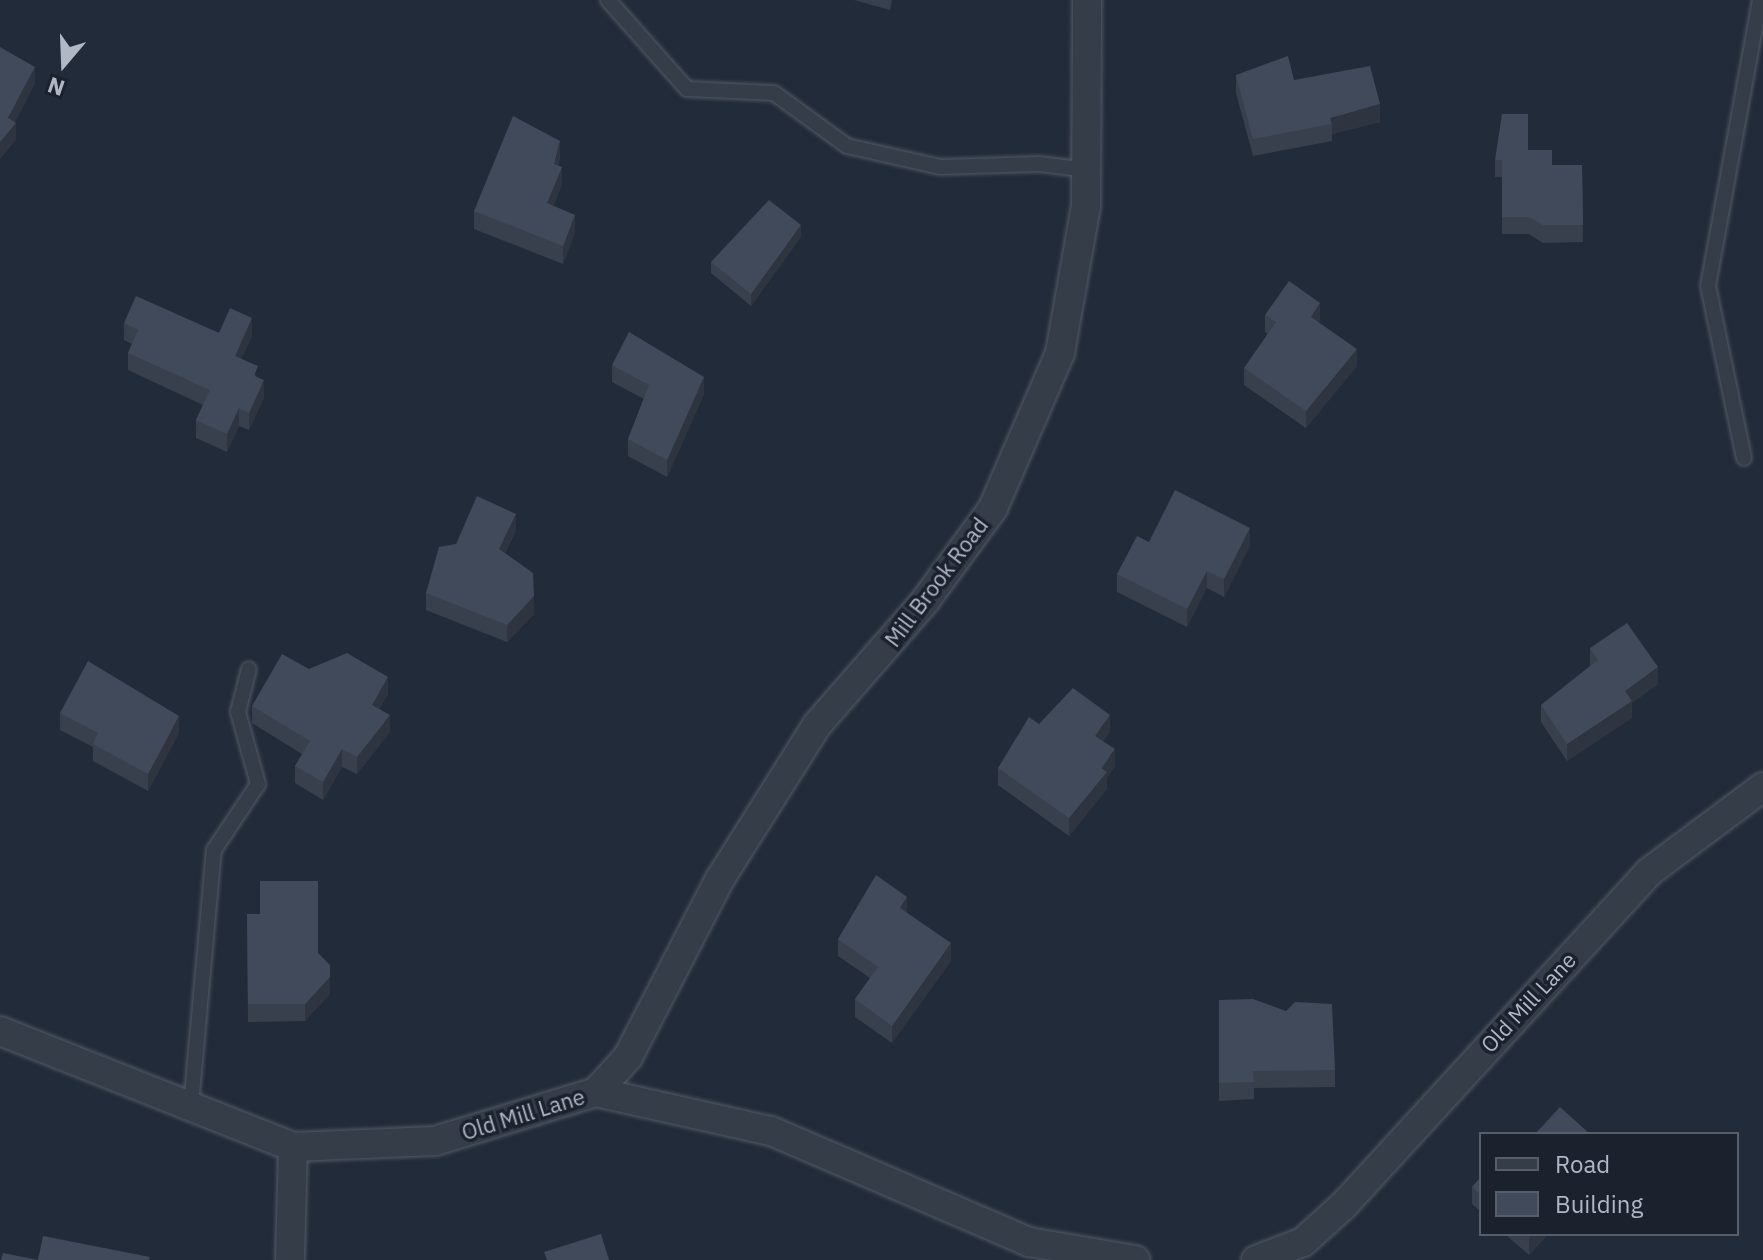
<!DOCTYPE html>
<html>
<head>
<meta charset="utf-8">
<style>
  body { margin:0 }
  #map { position:relative; width:1763px; height:1260px; overflow:hidden; background:#222b39; font-family:"IBM Plex Sans",sans-serif }
  div>[style] { position:absolute }
  .roads { filter:drop-shadow(0 0 2px #535a67) drop-shadow(0 0 2px #535a67) }
  .service>* { height:14px; margin:-7px; padding:0 7px; transform-origin:7px; border-radius:7px; background:#353d49 }
  .minor>* { height:28px; margin:-14px; padding:0 14px; transform-origin:14px; border-radius:14px; background:#353d49 }
  .wall>* { inset:0; background:#38404e }
  .shaded-wall>* { inset:0; background:#2e3440 }
  .building>* { inset:0; background:#414a5b }
  span { translate:-50% -50%; white-space:nowrap; text-align:center; line-height:1.15; -webkit-text-stroke:7px #1b222e; paint-order:stroke }
  .street-label { font-size:22px; color:#b0b7c5 }
  .legend { position:absolute; left:1479px; top:1132px; width:260px; height:104px; box-sizing:border-box; background:#1b222e; border:2px solid #575e6a; margin:0; padding:10px 14px; list-style:none; font-size:24px; color:#b0b7c5 }
  .legend li { display:flex; align-items:center; gap:16px; height:40px }
  .legend b { width:40px; border:2px solid #575e6a }
  .north { position:absolute; left:24px; top:24px; width:80px; height:80px; -webkit-text-stroke:6px #1b222e; paint-order:stroke; rotate:199deg; font-size:22px; font-weight:700; line-height:32px; text-align:center; color:#b0b7c5 }
  .north::after { content:''; display:block; margin:auto; width:28px; height:36px; background:#b0b7c5; clip-path:polygon(50% 0,100% 100%,50% 72%,0 100%) }
</style>
</head>
<body>
<div id="map">
  <div class="roads">
    <div class="service">
      <i style="left:608px;top:0;width:119px;rotate:48.4deg"></i>
      <i style="left:687px;top:89px;width:87px;rotate:2.6deg"></i>
      <i style="left:774px;top:93px;width:90px;rotate:36deg"></i>
      <i style="left:847px;top:146px;width:95px;rotate:12.7deg"></i>
      <i style="left:940px;top:167px;width:100px;rotate:-1.7deg"></i>
      <i style="left:1040px;top:164px;width:48px;rotate:7.1deg"></i>
      <i style="left:1744px;top:458px;width:176px;rotate:-101.8deg"></i>
      <i style="left:1708px;top:286px;width:291px;rotate:-79.7deg"></i>
      <i style="left:191px;top:1106px;width:257px;rotate:-84.9deg"></i>
      <i style="left:214px;top:850px;width:79px;rotate:-56.3deg"></i>
      <i style="left:258px;top:784px;width:75px;rotate:-105.5deg"></i>
      <i style="left:238px;top:712px;width:44px;rotate:-75.7deg"></i>
    </div>
    <div class="minor">
      <i style="left:0;top:1031px;width:315px;rotate:21.6deg"></i>
      <i style="left:293px;top:1147px;width:142px;rotate:-2.4deg"></i>
      <i style="left:435px;top:1141px;width:168px;rotate:-16.9deg"></i>
      <i style="left:596px;top:1092px;width:179px;rotate:12.6deg"></i>
      <i style="left:771px;top:1131px;width:281px;rotate:23.3deg"></i>
      <i style="left:1029px;top:1242px;width:108px;rotate:9.6deg"></i>
      <i style="left:596px;top:1092px;width:47px;rotate:-47.6deg"></i>
      <i style="left:628px;top:1057px;width:200px;rotate:-62.7deg"></i>
      <i style="left:720px;top:879px;width:182px;rotate:-57.8deg"></i>
      <i style="left:817px;top:725px;width:164px;rotate:-48.9deg"></i>
      <i style="left:925px;top:601px;width:115px;rotate:-53.8deg"></i>
      <i style="left:993px;top:508px;width:169px;rotate:-66.6deg"></i>
      <i style="left:1060px;top:353px;width:149px;rotate:-80deg"></i>
      <i style="left:1086px;top:206px;width:206px;rotate:-89.7deg"></i>
      <i style="left:290px;top:1260px;width:113px;rotate:-88.5deg"></i>
      <i style="left:1256px;top:1260px;width:50px;rotate:-21deg"></i>
      <i style="left:1303px;top:1242px;width:55px;rotate:-42.1deg"></i>
      <i style="left:1344px;top:1205px;width:452px;rotate:-47.5deg"></i>
      <i style="left:1649px;top:872px;width:142px;rotate:-36.7deg"></i>
    </div>
  </div>
  <div class="wall">
    <i style="clip-path:polygon(854px 0,892px 0,890px 10px)"></i>
    <i style="clip-path:polygon(1236px 75px,1294px 80px,1380px 122px,1332px 134px,1332px 141px,1253px 156px,1236px 93px)"></i>
    <i style="clip-path:polygon(1528px 150px,1552px 165px,1582px 165px,1583px 242px,1543px 243px,1529px 234px,1502px 234px,1502px 177px,1495px 177px,1495px 160px)"></i>
    <i style="clip-path:polygon(560px 158px,558px 166px,562px 185px,553px 206px,575px 232px,563px 264px,474px 229px,474px 211px)"></i>
    <i style="clip-path:polygon(801px 237px,751px 306px,711px 273px,711px 262px)"></i>
    <i style="clip-path:polygon(1265px 315px,1320px 320px,1319px 323px,1357px 366px,1306px 428px,1244px 385px,1244px 368px,1268px 334px,1265px 332px)"></i>
    <i style="clip-path:polygon(124px 323px,252px 336px,241px 359px,258px 378px,264px 398px,249px 430px,239px 426px,227px 452px,196px 438px,196px 420px,203px 405px,128px 370px,128px 353px,132px 344px,124px 340px)"></i>
    <i style="clip-path:polygon(612px 365px,704px 394px,667px 477px,628px 456px,628px 439px,644px 399px,612px 382px)"></i>
    <i style="clip-path:polygon(516px 531px,505px 553px,534px 614px,507px 642px,426px 610px,426px 593px)"></i>
    <i style="clip-path:polygon(1149px 542px,1250px 546px,1224px 597px,1207px 588px,1187px 627px,1117px 592px,1117px 574px)"></i>
    <i style="clip-path:polygon(1590px 648px,1658px 684px,1632px 703px,1632px 718px,1567px 761px,1541px 722px,1541px 705px,1590px 666px)"></i>
    <i style="clip-path:polygon(309px 669px,388px 694px,379px 709px,390px 732px,357px 774px,342px 767px,323px 800px,295px 783px,295px 766px,302px 754px,252px 723px,252px 706px)"></i>
    <i style="clip-path:polygon(60px 713px,179px 733px,148px 791px,93px 761px,93px 747px,60px 730px)"></i>
    <i style="clip-path:polygon(1039px 724px,1110px 732px,1103px 741px,1115px 766px,1107px 778px,1107px 789px,1069px 836px,998px 785px,998px 768px)"></i>
    <i style="clip-path:polygon(907px 913px,951px 961px,892px 1043px,855px 1017px,855px 999px,870px 978px,838px 956px,838px 939px)"></i>
    <i style="clip-path:polygon(247px 914px,318px 953px,330px 994px,305px 1021px,248px 1022px)"></i>
    <i style="clip-path:polygon(1219px 1000px,1335px 1070px,1335px 1087px,1254px 1088px,1254px 1099px,1219px 1101px)"></i>
    <i style="clip-path:polygon(1481px 1177px,1481px 1212px,1472px 1204px,1472px 1187px)"></i>
    <i style="clip-path:polygon(1505px 1234px,1548px 1234px,1529px 1255px)"></i>
  </div>
  <div class="shaded-wall">
    <i style="clip-path:polygon(35px 67px,35px 84px,11px 130px,16px 123px,16px 140px,0 159px,0 142px,8px 118px)"></i>
    <i style="clip-path:polygon(1380px 104px,1380px 122px,1332px 134px,1332px 124px,1330px 118px)"></i>
    <i style="clip-path:polygon(560px 141px,560px 158px,554px 181px,554px 164px)"></i>
    <i style="clip-path:polygon(562px 167px,562px 185px,547px 220px,547px 203px)"></i>
    <i style="clip-path:polygon(575px 215px,575px 232px,563px 264px,563px 246px)"></i>
    <i style="clip-path:polygon(801px 225px,801px 237px,751px 306px,751px 294px)"></i>
    <i style="clip-path:polygon(1320px 303px,1320px 320px,1311px 334px,1311px 317px)"></i>
    <i style="clip-path:polygon(252px 318px,252px 336px,235px 373px,235px 356px)"></i>
    <i style="clip-path:polygon(1357px 349px,1357px 366px,1306px 428px,1306px 411px)"></i>
    <i style="clip-path:polygon(704px 377px,704px 394px,667px 477px,667px 460px)"></i>
    <i style="clip-path:polygon(264px 380px,264px 398px,249px 430px,249px 413px)"></i>
    <i style="clip-path:polygon(239px 408px,239px 426px,227px 452px,227px 434px)"></i>
    <i style="clip-path:polygon(516px 514px,516px 531px,499px 566px,499px 549px)"></i>
    <i style="clip-path:polygon(1250px 528px,1250px 546px,1224px 597px,1224px 579px)"></i>
    <i style="clip-path:polygon(1207px 571px,1207px 588px,1187px 627px,1187px 609px)"></i>
    <i style="clip-path:polygon(534px 596px,534px 614px,507px 642px,507px 625px)"></i>
    <i style="clip-path:polygon(1658px 667px,1658px 684px,1632px 703px,1632px 718px,1567px 761px,1567px 744px,1625px 691px)"></i>
    <i style="clip-path:polygon(388px 677px,388px 694px,372px 722px,372px 705px)"></i>
    <i style="clip-path:polygon(390px 715px,390px 732px,357px 774px,357px 757px)"></i>
    <i style="clip-path:polygon(1110px 715px,1110px 732px,1095px 753px,1095px 736px)"></i>
    <i style="clip-path:polygon(179px 716px,179px 733px,148px 791px,148px 774px)"></i>
    <i style="clip-path:polygon(342px 749px,342px 767px,323px 800px,323px 782px)"></i>
    <i style="clip-path:polygon(1115px 749px,1115px 766px,1107px 778px,1107px 789px,1069px 836px,1069px 818px)"></i>
    <i style="clip-path:polygon(907px 897px,907px 915px,900px 908px)"></i>
    <i style="clip-path:polygon(951px 943px,951px 961px,892px 1043px,892px 1026px)"></i>
    <i style="clip-path:polygon(330px 977px,330px 994px,305px 1021px,305px 1004px)"></i>
    <i style="clip-path:polygon(1532px 1234px,1548px 1234px,1529px 1255px,1529px 1238px)"></i>
  </div>
  <div class="building">
    <i style="clip-path:polygon(0 47px,35px 67px,8px 118px,16px 123px,0 142px)"></i>
    <i style="clip-path:polygon(1288px 56px,1294px 80px,1370px 66px,1380px 104px,1330px 118px,1332px 124px,1253px 139px,1236px 75px)"></i>
    <i style="clip-path:polygon(1502px 114px,1528px 114px,1528px 150px,1552px 150px,1552px 165px,1582px 165px,1583px 225px,1543px 225px,1529px 217px,1502px 217px,1502px 160px,1495px 160px)"></i>
    <i style="clip-path:polygon(513px 116px,560px 141px,554px 164px,562px 167px,547px 203px,575px 215px,563px 246px,474px 211px)"></i>
    <i style="clip-path:polygon(769px 200px,801px 225px,751px 294px,711px 262px)"></i>
    <i style="clip-path:polygon(1289px 281px,1320px 303px,1311px 317px,1357px 349px,1306px 411px,1244px 368px,1276px 322px,1265px 315px)"></i>
    <i style="clip-path:polygon(136px 296px,219px 333px,230px 308px,252px 318px,235px 356px,258px 366px,254px 376px,264px 380px,249px 413px,239px 408px,227px 434px,196px 420px,210px 390px,128px 353px,138px 330px,124px 323px)"></i>
    <i style="clip-path:polygon(629px 332px,704px 377px,667px 460px,628px 439px,649px 385px,612px 365px)"></i>
    <i style="clip-path:polygon(1175px 490px,1250px 528px,1224px 579px,1207px 571px,1187px 609px,1117px 574px,1137px 536px,1149px 542px)"></i>
    <i style="clip-path:polygon(477px 496px,516px 514px,499px 549px,533px 573px,534px 596px,507px 625px,426px 593px,439px 547px,456px 544px)"></i>
    <i style="clip-path:polygon(1627px 623px,1658px 667px,1625px 691px,1632px 701px,1567px 744px,1541px 705px,1598px 660px,1590px 648px)"></i>
    <i style="clip-path:polygon(347px 653px,388px 677px,372px 705px,390px 715px,357px 757px,342px 749px,323px 782px,295px 766px,310px 741px,252px 706px,282px 654px,309px 669px)"></i>
    <i style="clip-path:polygon(88px 661px,179px 716px,148px 774px,93px 744px,98px 733px,60px 713px)"></i>
    <i style="clip-path:polygon(1073px 688px,1110px 715px,1095px 736px,1115px 749px,1101px 768px,1107px 772px,1069px 818px,998px 768px,1029px 717px,1039px 724px)"></i>
    <i style="clip-path:polygon(876px 875px,907px 897px,900px 908px,951px 943px,892px 1026px,855px 999px,878px 967px,838px 939px)"></i>
    <i style="clip-path:polygon(260px 881px,318px 881px,318px 953px,330px 965px,330px 977px,305px 1004px,248px 1004px,247px 914px,260px 914px)"></i>
    <i style="clip-path:polygon(1253px 999px,1286px 1011px,1295px 1002px,1332px 1004px,1335px 1070px,1253px 1071px,1254px 1082px,1219px 1083px,1219px 1000px)"></i>
    <i style="clip-path:polygon(1560px 1107px,1590px 1134px,1535px 1134px)"></i>
    <i style="clip-path:polygon(1481px 1177px,1481px 1195px,1472px 1187px)"></i>
    <i style="clip-path:polygon(601px 1234px,609px 1260px,547px 1260px,544px 1252px)"></i>
    <i style="clip-path:polygon(43px 1236px,150px 1257px,149px 1260px,1px 1260px,3px 1253px,38px 1260px)"></i>
  </div>
  <div class="street-label">
    <span style="left:936px;top:582px;rotate:-53deg">Mill Brook Road</span>
    <span style="left:1528px;top:1002px;rotate:-47deg">Old Mill Lane</span>
    <span style="left:523px;top:1114px;rotate:-17deg">Old Mill Lane</span>
  </div>
  <ul class="legend">
  <li><b style="height:10px;background:#353d49"></b>Road</li>
  <li><b style="height:22px;background:#414a5b"></b>Building</li>
  </ul>
  <div class="north">N</div>
</div>
</body>
</html>
